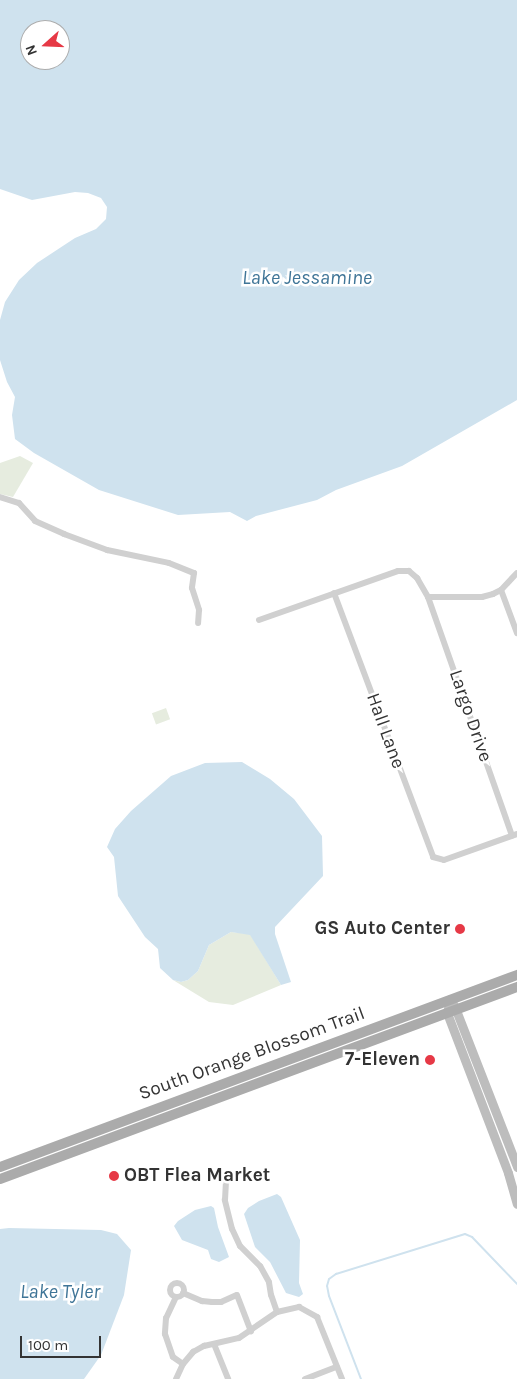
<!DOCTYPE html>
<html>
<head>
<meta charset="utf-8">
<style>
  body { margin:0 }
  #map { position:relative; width:517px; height:1379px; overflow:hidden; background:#fff; font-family:Karla,sans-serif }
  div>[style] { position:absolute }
  .green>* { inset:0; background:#e6ecdf; transform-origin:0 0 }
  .water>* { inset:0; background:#cfe2ee }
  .stream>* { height:2px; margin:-1px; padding:0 1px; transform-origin:1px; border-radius:1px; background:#cfe2ee }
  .street>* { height:6px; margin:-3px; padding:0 3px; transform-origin:3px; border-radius:3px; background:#d0d0d0 }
  .street>.ring { margin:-3px; padding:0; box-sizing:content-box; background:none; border:6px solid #d0d0d0; border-radius:50% }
  .secondary>* { height:9px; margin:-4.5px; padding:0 4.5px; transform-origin:4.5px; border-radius:4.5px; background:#bdbdbd }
  .primary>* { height:10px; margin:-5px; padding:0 5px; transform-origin:5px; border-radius:5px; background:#ababab }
  .dots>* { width:14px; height:14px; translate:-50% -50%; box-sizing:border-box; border:2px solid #fff; border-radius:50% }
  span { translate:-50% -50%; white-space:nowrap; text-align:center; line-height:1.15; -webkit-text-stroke:5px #fff; paint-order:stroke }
  .street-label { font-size:19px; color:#333 }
  .poi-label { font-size:19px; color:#333; font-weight:700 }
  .right { translate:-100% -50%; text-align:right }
  .left { translate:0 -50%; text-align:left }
  .water-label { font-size:20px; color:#3f7597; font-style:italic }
  .north { position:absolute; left:20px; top:20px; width:50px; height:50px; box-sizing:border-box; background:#fff; border:1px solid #adadad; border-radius:50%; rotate:250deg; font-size:14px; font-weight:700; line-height:20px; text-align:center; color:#333 }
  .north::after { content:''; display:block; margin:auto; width:18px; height:22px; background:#e63946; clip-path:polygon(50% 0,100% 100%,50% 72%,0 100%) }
  .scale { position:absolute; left:20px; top:1336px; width:81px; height:22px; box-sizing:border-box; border:2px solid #333; border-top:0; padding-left:6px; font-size:15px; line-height:18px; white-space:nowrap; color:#333; -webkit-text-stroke:4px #fff; paint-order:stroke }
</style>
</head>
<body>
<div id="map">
  <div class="green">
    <i style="clip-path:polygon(20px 456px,33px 463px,13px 497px,0 494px,0 463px)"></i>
    <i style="left:166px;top:708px;width:12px;height:15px;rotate:70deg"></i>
    <i style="clip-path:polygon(231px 932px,250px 934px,281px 985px,233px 1005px,209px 1002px,173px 980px,181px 982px,188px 980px,198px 971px,209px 945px)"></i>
  </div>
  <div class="water">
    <i style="clip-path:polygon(evenodd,0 0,517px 0,517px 400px,402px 466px,336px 490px,317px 500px,256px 516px,247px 521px,230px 512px,178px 515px,99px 490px,34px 453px,15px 439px,12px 415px,15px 397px,7px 382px,0 360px,0 320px,5px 302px,19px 280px,37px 263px,75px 238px,96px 229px,106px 219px,107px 207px,101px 198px,88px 193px,75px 192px,32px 200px,0 189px,0 0,30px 30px,60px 30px,60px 60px,30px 60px,30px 30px)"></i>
    <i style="clip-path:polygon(242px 762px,270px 779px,294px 799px,322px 836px,323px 876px,275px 927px,275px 934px,291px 982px,281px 985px,250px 935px,231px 932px,209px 945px,198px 971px,188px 980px,181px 982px,173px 980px,160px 968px,158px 949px,145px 937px,118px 896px,114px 857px,107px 847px,115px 829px,131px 811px,171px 776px,205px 763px)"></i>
    <i style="clip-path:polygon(277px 1194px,281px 1197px,300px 1240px,299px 1283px,303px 1294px,299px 1297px,286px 1293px,270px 1262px,255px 1247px,244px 1214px,248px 1208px,259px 1201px)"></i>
    <i style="clip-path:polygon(211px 1206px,214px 1208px,218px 1227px,229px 1257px,219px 1262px,211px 1259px,208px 1250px,182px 1240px,174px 1226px,178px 1221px,195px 1210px)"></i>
    <i style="clip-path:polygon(9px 1228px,101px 1230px,117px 1234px,131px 1250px,124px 1295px,101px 1355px,84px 1379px,0 1379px,0 1229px)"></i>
  </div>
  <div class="stream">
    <i style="left:361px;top:1379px;width:89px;rotate:-111.1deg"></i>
    <i style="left:329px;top:1296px;width:10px;rotate:-101deg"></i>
    <i style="left:327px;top:1286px;width:7px;rotate:-74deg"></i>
    <i style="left:329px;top:1279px;width:9px;rotate:-36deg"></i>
    <i style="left:336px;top:1274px;width:135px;rotate:-17.2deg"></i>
    <i style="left:465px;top:1234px;width:8px;rotate:23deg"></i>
    <i style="left:472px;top:1237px;width:65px;rotate:46.2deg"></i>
  </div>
  <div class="street">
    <i style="left:0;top:497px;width:20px;rotate:18deg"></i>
    <i style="left:19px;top:503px;width:24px;rotate:48deg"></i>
    <i style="left:35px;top:521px;width:32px;rotate:24deg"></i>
    <i style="left:64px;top:534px;width:46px;rotate:20.4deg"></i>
    <i style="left:107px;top:550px;width:63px;rotate:11.8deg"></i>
    <i style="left:169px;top:563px;width:27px;rotate:22deg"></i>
    <i style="left:194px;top:573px;width:15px;rotate:98deg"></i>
    <i style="left:192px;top:588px;width:23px;rotate:72deg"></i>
    <i style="left:199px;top:610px;width:13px;rotate:94deg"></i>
    <i style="left:501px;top:590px;width:46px;rotate:69.6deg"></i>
    <i style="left:334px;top:593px;width:282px;rotate:69.4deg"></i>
    <i style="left:433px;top:857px;width:11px;rotate:15deg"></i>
    <i style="left:444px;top:860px;width:77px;rotate:-19.6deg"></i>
    <i style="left:428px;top:597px;width:54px"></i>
    <i style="left:482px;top:597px;width:11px;rotate:-15deg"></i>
    <i style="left:493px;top:594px;width:9px;rotate:-27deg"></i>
    <i style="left:501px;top:590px;width:23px;rotate:-47deg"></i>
    <i style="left:259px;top:620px;width:147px;rotate:-19.4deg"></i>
    <i style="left:398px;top:571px;width:11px"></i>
    <i style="left:409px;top:571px;width:11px;rotate:41deg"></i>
    <i style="left:417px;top:578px;width:22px;rotate:60deg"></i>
    <i style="left:428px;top:597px;width:253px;rotate:70.6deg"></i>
    <i class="ring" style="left:170px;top:1283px;width:8px;height:8px"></i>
    <i style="left:183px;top:1293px;width:21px;rotate:23deg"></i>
    <i style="left:202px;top:1301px;width:10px;rotate:6deg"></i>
    <i style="left:212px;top:1302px;width:9px"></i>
    <i style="left:221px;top:1302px;width:17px;rotate:-24deg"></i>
    <i style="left:237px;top:1295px;width:39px;rotate:69deg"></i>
    <i style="left:176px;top:1297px;width:23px;rotate:115deg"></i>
    <i style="left:166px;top:1318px;width:16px;rotate:94deg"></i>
    <i style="left:165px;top:1334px;width:24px;rotate:71deg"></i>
    <i style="left:173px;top:1357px;width:12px;rotate:35deg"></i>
    <i style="left:277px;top:1312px;width:23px;rotate:-13deg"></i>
    <i style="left:299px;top:1307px;width:21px;rotate:29deg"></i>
    <i style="left:317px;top:1317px;width:67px;rotate:68deg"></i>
    <i style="left:214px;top:1344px;width:38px;rotate:68deg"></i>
    <i style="left:176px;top:1379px;width:17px;rotate:-65deg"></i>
    <i style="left:183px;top:1364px;width:16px;rotate:-50deg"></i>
    <i style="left:193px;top:1352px;width:13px;rotate:-29deg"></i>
    <i style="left:204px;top:1346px;width:36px;rotate:-13deg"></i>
    <i style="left:239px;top:1338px;width:46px;rotate:-34.4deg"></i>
    <i style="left:277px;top:1312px;width:18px;rotate:-109deg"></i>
    <i style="left:271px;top:1295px;width:13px;rotate:-99deg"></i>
    <i style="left:269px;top:1282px;width:18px;rotate:-119deg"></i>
    <i style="left:260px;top:1266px;width:28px;rotate:-135deg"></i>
    <i style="left:240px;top:1246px;width:19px;rotate:-115deg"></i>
    <i style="left:232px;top:1229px;width:30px;rotate:-104deg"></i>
    <i style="left:225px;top:1200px;width:20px;rotate:-87deg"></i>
    <i style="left:305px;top:1379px;width:34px;rotate:-21deg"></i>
  </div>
  <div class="secondary">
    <i style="left:450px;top:999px;width:14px;rotate:102deg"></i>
    <i style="left:447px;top:1013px;width:171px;rotate:69.1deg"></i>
    <i style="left:508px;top:1173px;width:32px;rotate:74deg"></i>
    <i style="left:454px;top:1005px;width:174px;rotate:68.7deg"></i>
  </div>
  <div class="primary">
    <i style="left:0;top:1167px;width:552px;rotate:-20.37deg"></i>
    <i style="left:0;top:1179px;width:552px;rotate:-20.37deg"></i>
  </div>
  <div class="dots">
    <i style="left:460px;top:929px;background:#e63946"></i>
    <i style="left:430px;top:1060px;background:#e63946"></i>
    <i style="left:114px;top:1176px;background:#e63946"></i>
  </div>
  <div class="street-label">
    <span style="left:470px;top:716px;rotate:71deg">Largo Drive</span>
    <span style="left:385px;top:731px;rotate:70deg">Hall Lane</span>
    <span style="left:252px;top:1054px;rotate:-20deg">South Orange Blossom Trail</span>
  </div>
  <div class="poi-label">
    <span class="right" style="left:450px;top:929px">GS Auto Center</span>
    <span class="right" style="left:420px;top:1060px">7-Eleven</span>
    <span class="left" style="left:124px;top:1176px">OBT Flea Market</span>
  </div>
  <div class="water-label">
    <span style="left:307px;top:277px">Lake Jessamine</span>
    <span style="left:60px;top:1291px">Lake Tyler</span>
  </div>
  <div class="north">N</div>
  <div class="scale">100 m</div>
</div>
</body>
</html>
